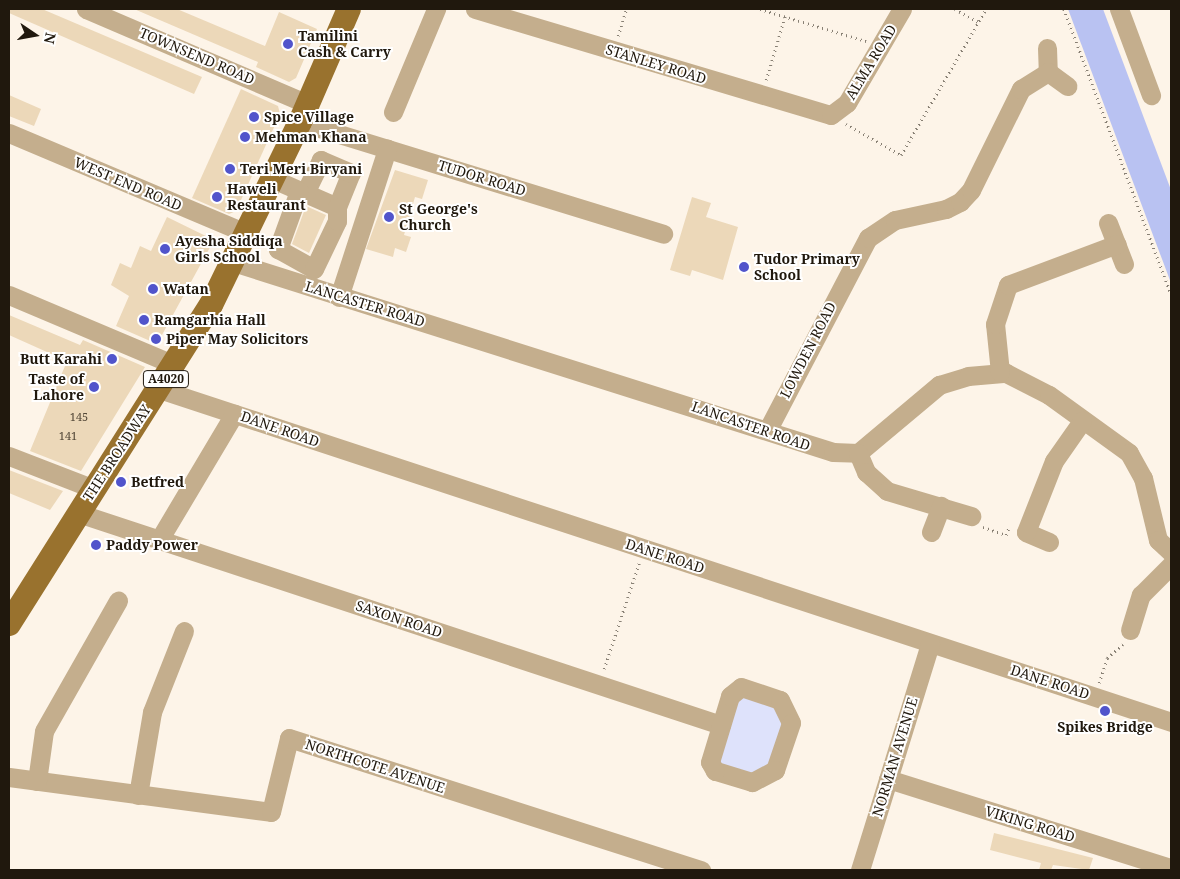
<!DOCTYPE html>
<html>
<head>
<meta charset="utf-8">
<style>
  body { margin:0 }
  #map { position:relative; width:1180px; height:879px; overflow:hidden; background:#fdf4e8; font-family:"Noto Serif",serif }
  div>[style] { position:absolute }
  .green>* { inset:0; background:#dee2fb }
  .water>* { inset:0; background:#b9c2f2 }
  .building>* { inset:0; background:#ecd8b9 }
  .path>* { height:2.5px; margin-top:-1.25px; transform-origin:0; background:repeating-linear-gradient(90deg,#888074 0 1px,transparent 0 5px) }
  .minor>* { height:19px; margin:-9.5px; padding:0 9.5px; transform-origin:9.5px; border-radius:9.5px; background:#c4ae8d }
  .major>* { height:24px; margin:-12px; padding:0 12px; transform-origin:12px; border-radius:12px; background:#99722e }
  .dots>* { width:14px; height:14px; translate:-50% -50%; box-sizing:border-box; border:2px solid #fff; border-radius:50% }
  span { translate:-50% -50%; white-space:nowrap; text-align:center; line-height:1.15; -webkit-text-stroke:4px #fff; paint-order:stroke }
  .number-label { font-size:11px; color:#534838 }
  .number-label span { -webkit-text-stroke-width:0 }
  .shield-label span { padding:1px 4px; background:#fff; border:1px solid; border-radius:4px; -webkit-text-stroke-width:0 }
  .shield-label { font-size:12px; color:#20180d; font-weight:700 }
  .poi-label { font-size:14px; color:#20180d; font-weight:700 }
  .left { translate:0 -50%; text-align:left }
  .right { translate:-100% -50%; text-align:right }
  .street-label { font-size:14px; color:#20180d }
  .frame { position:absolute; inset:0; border:10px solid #20180d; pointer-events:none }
  .north { position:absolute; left:10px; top:10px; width:50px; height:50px; -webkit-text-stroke:4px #fff; paint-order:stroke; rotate:102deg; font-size:14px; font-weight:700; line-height:20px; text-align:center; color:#20180d }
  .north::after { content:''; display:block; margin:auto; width:18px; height:22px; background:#20180d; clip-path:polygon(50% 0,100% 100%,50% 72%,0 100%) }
</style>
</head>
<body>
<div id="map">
  <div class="green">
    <i style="clip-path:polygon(735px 694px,776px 702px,786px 716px,774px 765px,758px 777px,717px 768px)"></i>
  </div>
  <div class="water">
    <i style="clip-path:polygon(1068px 9px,1103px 9px,1171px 190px,1171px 283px)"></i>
  </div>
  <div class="building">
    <i style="clip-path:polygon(9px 9px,42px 9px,202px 77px,194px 94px,9px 13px)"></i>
    <i style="clip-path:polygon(134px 9px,177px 9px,265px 46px,279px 12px,317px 29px,296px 78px,289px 82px,256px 67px,258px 62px)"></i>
    <i style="clip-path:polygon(241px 89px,278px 106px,280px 114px,236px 211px,229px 214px,192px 198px)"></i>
    <i style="clip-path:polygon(9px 95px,41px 109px,34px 126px,9px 116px)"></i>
    <i style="clip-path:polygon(395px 170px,428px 180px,422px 199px,415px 197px,404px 235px,411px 237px,406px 252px,395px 248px,393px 257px,366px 249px)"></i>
    <i style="clip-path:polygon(692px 197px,711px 203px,706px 217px,738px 227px,723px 280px,692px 270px,690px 276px,670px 270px)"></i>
    <i style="clip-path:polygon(306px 206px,326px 215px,309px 253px,292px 244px)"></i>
    <i style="clip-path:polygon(167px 217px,214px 240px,157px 344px,116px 326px,129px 296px,111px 285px,120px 263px,131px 268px,140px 246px,151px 251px)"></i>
    <i style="clip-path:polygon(9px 315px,80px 345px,83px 340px,145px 367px,81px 471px,30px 451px,67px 361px,9px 335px)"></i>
    <i style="clip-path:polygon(9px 470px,63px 491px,50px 510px,9px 493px)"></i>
    <i style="clip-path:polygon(994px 833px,1093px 858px,1089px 870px,1053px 865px,1051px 870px,1039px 870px,1041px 863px,990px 850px)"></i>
  </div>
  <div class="path">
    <i style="left:760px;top:9px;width:111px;rotate:16.8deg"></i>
    <i style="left:955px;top:9px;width:26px;rotate:29deg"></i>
    <i style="left:1064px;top:9px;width:303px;rotate:69.4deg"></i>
    <i style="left:618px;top:36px;width:28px;rotate:-73deg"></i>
    <i style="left:766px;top:80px;width:67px;rotate:-73.5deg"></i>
    <i style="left:846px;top:124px;width:63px;rotate:29.4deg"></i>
    <i style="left:901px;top:155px;width:169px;rotate:-59.8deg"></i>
    <i style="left:983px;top:527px;width:24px;rotate:19deg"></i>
    <i style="left:1006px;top:535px;width:9px;rotate:-69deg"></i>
    <i style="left:604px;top:669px;width:112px;rotate:-71.7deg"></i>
    <i style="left:1099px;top:683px;width:26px;rotate:-72deg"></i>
    <i style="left:1107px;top:658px;width:21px;rotate:-41deg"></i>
  </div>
  <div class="minor">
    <i style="left:86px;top:9px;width:241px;rotate:23.2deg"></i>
    <i style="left:475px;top:9px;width:371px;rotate:16.6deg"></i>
    <i style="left:831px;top:115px;width:20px;rotate:-37deg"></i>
    <i style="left:847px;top:103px;width:109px;rotate:-59.7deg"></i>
    <i style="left:1119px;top:9px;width:92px;rotate:69.6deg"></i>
    <i style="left:1047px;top:48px;width:24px;rotate:88deg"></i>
    <i style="left:393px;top:112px;width:112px;rotate:-67.3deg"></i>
    <i style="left:300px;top:122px;width:380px;rotate:17.1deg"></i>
    <i style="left:9px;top:133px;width:259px;rotate:22.9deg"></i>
    <i style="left:273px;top:179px;width:70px;rotate:23.6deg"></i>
    <i style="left:337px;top:207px;width:37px;rotate:-68deg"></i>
    <i style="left:351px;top:173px;width:33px;rotate:-157deg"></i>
    <i style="left:321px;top:160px;width:37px;rotate:116deg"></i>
    <i style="left:299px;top:191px;width:62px;rotate:109.9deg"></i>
    <i style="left:278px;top:249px;width:41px;rotate:29.1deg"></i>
    <i style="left:314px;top:269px;width:53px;rotate:-64.4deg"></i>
    <i style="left:337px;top:221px;width:14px;rotate:-90deg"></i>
    <i style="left:1108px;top:223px;width:44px;rotate:68.7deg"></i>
    <i style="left:233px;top:262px;width:629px;rotate:17.57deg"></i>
    <i style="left:833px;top:452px;width:25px;rotate:2deg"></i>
    <i style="left:858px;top:453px;width:106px;rotate:-40deg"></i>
    <i style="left:939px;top:385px;width:30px;rotate:-17deg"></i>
    <i style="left:968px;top:376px;width:38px;rotate:-5deg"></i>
    <i style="left:1006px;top:373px;width:48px;rotate:27.1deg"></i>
    <i style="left:1049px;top:395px;width:99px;rotate:35.9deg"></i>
    <i style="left:1129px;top:453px;width:29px;rotate:61deg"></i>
    <i style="left:1143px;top:478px;width:64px;rotate:76.4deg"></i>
    <i style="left:1158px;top:540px;width:18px;rotate:43deg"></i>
    <i style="left:9px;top:295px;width:180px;rotate:22.9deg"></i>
    <i style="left:339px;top:297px;width:156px;rotate:-72deg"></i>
    <i style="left:1000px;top:372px;width:48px;rotate:-95.9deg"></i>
    <i style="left:995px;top:324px;width:41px;rotate:-71.6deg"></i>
    <i style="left:1008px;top:285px;width:116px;rotate:-20.6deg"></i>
    <i style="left:159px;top:389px;width:1065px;rotate:18.21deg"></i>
    <i style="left:768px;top:429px;width:216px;rotate:-62.4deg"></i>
    <i style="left:868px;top:238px;width:32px;rotate:-34deg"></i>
    <i style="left:895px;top:220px;width:52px;rotate:-12.2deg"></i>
    <i style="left:946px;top:209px;width:16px;rotate:-27deg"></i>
    <i style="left:960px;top:202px;width:16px;rotate:-47deg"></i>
    <i style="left:971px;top:190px;width:113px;rotate:-63.7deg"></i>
    <i style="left:1021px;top:89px;width:32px;rotate:-32deg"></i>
    <i style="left:1048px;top:72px;width:24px;rotate:36deg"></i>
    <i style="left:858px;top:453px;width:21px;rotate:67deg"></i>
    <i style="left:866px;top:472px;width:28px;rotate:42deg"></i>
    <i style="left:887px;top:491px;width:88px;rotate:16.6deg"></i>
    <i style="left:9px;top:456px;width:91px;rotate:21.2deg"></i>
    <i style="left:78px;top:513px;width:677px;rotate:18.25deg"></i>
    <i style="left:931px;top:532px;width:28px;rotate:-69deg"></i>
    <i style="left:159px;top:540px;width:147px;rotate:-59.2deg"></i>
    <i style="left:1049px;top:542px;width:25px;rotate:-157deg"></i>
    <i style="left:1026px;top:532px;width:76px;rotate:-68.5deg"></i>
    <i style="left:1054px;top:461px;width:49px;rotate:-55deg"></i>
    <i style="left:1130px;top:630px;width:37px;rotate:-73deg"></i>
    <i style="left:1141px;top:595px;width:42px;rotate:-45deg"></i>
    <i style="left:741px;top:687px;width:41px;rotate:18.4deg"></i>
    <i style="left:780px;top:700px;width:25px;rotate:64deg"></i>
    <i style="left:791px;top:723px;width:50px;rotate:108.8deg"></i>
    <i style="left:775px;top:770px;width:26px;rotate:152deg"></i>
    <i style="left:752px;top:782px;width:39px;rotate:-163deg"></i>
    <i style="left:715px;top:771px;width:10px;rotate:-119deg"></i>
    <i style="left:710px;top:762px;width:69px;rotate:-73.1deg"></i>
    <i style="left:730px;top:696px;width:14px;rotate:-39deg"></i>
    <i style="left:9px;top:777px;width:264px;rotate:7.6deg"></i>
    <i style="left:271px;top:812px;width:76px;rotate:-76.3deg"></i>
    <i style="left:289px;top:738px;width:433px;rotate:17.8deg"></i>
    <i style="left:888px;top:779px;width:297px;rotate:17.5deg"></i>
    <i style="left:37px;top:781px;width:50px;rotate:-82deg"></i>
    <i style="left:44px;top:731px;width:150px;rotate:-60.4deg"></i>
    <i style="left:138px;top:795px;width:84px;rotate:-80.4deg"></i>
    <i style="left:152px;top:712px;width:87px;rotate:-68.4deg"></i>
    <i style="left:860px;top:870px;width:237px;rotate:-72.8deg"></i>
  </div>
  <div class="major">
    <i style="left:9px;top:624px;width:378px;rotate:-57.7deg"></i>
    <i style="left:211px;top:305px;width:203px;rotate:-64.1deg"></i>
    <i style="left:300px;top:122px;width:123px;rotate:-66.6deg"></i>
  </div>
  <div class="dots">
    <i style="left:288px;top:44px;background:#5154cb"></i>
    <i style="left:254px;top:117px;background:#5154cb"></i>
    <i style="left:245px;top:137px;background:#5154cb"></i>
    <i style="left:230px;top:169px;background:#5154cb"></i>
    <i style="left:217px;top:197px;background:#5154cb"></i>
    <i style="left:389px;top:217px;background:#5154cb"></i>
    <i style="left:165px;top:249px;background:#5154cb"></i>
    <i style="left:744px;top:267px;background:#5154cb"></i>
    <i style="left:153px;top:289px;background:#5154cb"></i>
    <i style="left:144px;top:320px;background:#5154cb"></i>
    <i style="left:156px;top:339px;background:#5154cb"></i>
    <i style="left:112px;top:359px;background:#5154cb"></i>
    <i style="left:94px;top:387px;background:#5154cb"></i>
    <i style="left:121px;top:482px;background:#5154cb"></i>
    <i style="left:96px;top:545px;background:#5154cb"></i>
    <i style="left:1105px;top:711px;background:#5154cb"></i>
  </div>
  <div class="number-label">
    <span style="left:79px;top:417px">145</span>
    <span style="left:68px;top:436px">141</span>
  </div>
  <div class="shield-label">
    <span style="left:166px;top:379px">A4020</span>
  </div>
  <div class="poi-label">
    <span class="left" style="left:298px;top:44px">Tamilini<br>Cash &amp; Carry</span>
    <span class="left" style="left:264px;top:117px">Spice Village</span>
    <span class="left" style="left:255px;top:137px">Mehman Khana</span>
    <span class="left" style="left:240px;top:169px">Teri Meri Biryani</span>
    <span class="left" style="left:227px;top:197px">Haweli<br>Restaurant</span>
    <span class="left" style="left:399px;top:217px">St George's<br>Church</span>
    <span class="left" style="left:175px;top:249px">Ayesha Siddiqa<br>Girls School</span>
    <span class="left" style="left:754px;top:267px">Tudor Primary<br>School</span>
    <span class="left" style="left:163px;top:289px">Watan</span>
    <span class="left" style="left:154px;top:320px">Ramgarhia Hall</span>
    <span class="left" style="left:166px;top:339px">Piper May Solicitors</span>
    <span class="right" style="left:102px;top:359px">Butt Karahi</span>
    <span class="right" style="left:84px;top:387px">Taste of<br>Lahore</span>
    <span class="left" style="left:131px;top:482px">Betfred</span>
    <span class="left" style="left:106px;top:545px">Paddy Power</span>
    <span style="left:1105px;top:727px">Spikes Bridge</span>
  </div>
  <div class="street-label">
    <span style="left:197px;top:56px;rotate:23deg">TOWNSEND ROAD</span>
    <span style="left:871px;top:62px;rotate:-59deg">ALMA ROAD</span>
    <span style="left:656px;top:64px;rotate:17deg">STANLEY ROAD</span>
    <span style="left:482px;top:178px;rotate:17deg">TUDOR ROAD</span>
    <span style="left:128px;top:184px;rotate:23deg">WEST END ROAD</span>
    <span style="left:365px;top:304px;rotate:17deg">LANCASTER ROAD</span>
    <span style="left:808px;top:350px;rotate:-63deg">LOWDEN ROAD</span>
    <span style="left:751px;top:426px;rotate:19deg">LANCASTER ROAD</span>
    <span style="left:280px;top:429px;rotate:19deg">DANE ROAD</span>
    <span style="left:117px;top:453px;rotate:-57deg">THE BROADWAY</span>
    <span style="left:665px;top:556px;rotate:18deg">DANE ROAD</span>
    <span style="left:399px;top:619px;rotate:18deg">SAXON ROAD</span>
    <span style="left:1050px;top:682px;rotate:18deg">DANE ROAD</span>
    <span style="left:895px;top:757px;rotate:-73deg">NORMAN AVENUE</span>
    <span style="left:375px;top:766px;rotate:18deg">NORTHCOTE AVENUE</span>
    <span style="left:1030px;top:824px;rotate:17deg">VIKING ROAD</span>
  </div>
  <div class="frame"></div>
  <div class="north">N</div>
</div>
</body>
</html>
